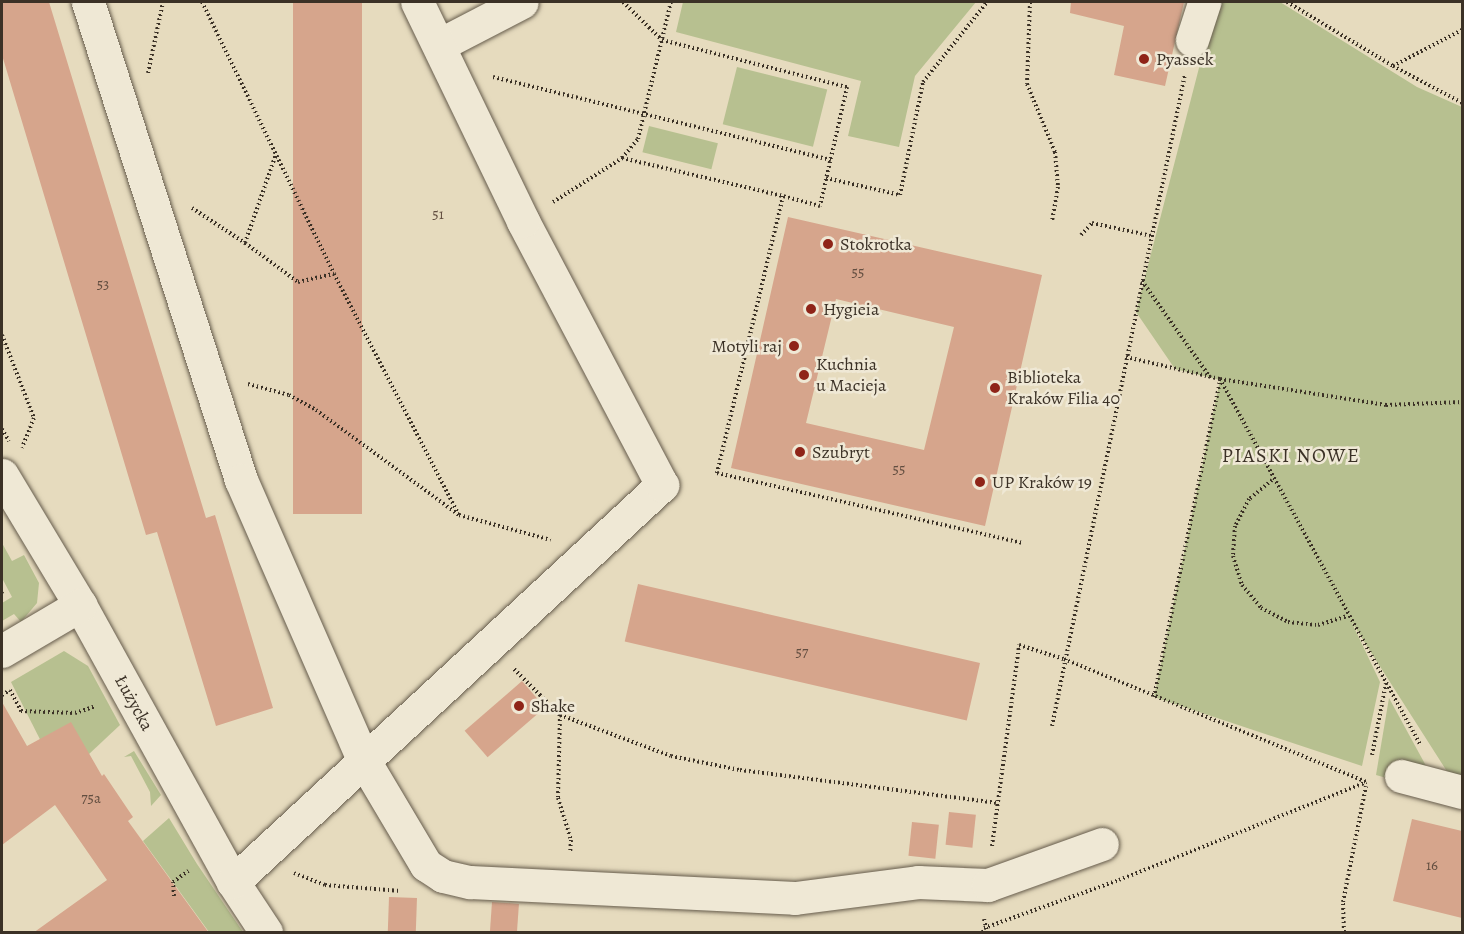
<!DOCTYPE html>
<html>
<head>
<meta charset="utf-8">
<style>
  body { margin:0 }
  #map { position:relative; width:1464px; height:934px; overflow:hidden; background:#e6dbbe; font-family:Alegreya,serif }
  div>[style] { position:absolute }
  .green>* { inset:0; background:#b7c090; transform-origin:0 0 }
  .building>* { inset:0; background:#d6a58c; transform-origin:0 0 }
  .path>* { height:4px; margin-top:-2px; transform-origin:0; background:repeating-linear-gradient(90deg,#3b3126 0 1.5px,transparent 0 4.5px) }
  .roads { filter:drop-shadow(0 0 2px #665c4c) drop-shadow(0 0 2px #665c4c) }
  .minor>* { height:33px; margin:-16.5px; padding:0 16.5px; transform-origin:16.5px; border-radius:16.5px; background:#efe8d5 }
  .dots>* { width:16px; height:16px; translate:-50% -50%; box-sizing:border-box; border:3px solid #efe8d5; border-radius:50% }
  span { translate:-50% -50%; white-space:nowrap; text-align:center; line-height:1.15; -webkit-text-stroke:5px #efe8d5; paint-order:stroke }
  .number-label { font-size:15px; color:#624e40 }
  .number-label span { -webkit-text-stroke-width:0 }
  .poi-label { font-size:18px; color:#3b3126 }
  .left { translate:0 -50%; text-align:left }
  .right { translate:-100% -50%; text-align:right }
  .street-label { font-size:18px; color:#3b3126 }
  .neighbourhood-label { font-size:20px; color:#3b3126; letter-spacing:1.5px }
  .frame { position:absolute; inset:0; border:3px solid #3b3126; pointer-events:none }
</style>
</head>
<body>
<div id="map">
  <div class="green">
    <i style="clip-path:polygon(683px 2px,976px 2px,915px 76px,899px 147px,848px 136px,861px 81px,676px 32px)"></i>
    <i style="clip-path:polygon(1216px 2px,1280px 2px,1417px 87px,1462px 107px,1462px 777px,1448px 773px,1351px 621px,1380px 682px,1362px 766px,1154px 697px,1220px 380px,1175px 369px,1136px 312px)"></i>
    <i style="left:737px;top:67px;width:93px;height:59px;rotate:14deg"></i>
    <i style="left:649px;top:126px;width:71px;height:27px;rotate:14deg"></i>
    <i style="clip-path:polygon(2px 543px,12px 561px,24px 555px,39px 583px,37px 603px,21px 622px,14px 614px,2px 621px,2px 603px,12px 597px,2px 578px)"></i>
    <i style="clip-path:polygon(64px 651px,88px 666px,120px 725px,88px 755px,58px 775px,11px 682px)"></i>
    <i style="clip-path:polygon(1389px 698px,1431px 775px,1390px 779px,1376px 775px)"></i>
    <i style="clip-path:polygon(134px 751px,161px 795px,151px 806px,150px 792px,131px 756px,124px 757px)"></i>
    <i style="clip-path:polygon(169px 818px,197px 864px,243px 932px,209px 932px,143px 841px)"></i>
  </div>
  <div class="building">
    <i style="clip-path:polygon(2px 2px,49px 2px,206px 518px,215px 515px,273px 708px,216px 726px,157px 532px,146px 535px,2px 55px)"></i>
    <i style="left:293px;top:2px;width:69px;height:512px"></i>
    <i style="clip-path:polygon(1071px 2px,1184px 2px,1165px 86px,1114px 75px,1124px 26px,1070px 13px)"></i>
    <i style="clip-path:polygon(evenodd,788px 217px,1042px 275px,985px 526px,731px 468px,788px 217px,836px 299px,954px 327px,924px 450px,806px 423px,836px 299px)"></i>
    <i style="left:638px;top:584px;width:351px;height:59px;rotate:13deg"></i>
    <i style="left:522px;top:681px;width:35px;height:76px;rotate:49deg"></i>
    <i style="clip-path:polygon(2px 702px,27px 746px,71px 722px,102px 776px,104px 774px,133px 817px,128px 821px,209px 933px,33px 933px,107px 880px,55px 805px,2px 845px)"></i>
    <i style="left:949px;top:812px;width:27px;height:33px;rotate:6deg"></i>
    <i style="clip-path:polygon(1412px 819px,1462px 831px,1462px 918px,1393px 901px)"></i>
    <i style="left:912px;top:822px;width:27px;height:34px;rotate:6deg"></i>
    <i style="left:389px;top:897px;width:28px;height:36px;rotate:2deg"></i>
    <i style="left:492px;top:902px;width:27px;height:31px;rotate:4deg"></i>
  </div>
  <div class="path">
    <i style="left:202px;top:2px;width:302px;rotate:64.1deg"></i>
    <i style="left:334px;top:274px;width:271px;rotate:62.6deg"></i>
    <i style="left:623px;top:2px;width:54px;rotate:44.3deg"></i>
    <i style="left:662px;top:40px;width:191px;rotate:14.3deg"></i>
    <i style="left:847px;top:87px;width:122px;rotate:102.8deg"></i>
    <i style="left:820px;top:206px;width:38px;rotate:-165deg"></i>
    <i style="left:1030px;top:2px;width:82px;rotate:92.1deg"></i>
    <i style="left:1027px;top:84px;width:74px;rotate:67.6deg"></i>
    <i style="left:1055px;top:152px;width:35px;rotate:85deg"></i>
    <i style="left:1058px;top:187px;width:35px;rotate:100deg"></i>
    <i style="left:1287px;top:2px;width:124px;rotate:31.1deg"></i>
    <i style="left:1393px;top:66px;width:78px;rotate:28.2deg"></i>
    <i style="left:1393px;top:66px;width:78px;rotate:-27.6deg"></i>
    <i style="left:148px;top:73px;width:73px;rotate:-78.1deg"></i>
    <i style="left:493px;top:77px;width:348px;rotate:13.8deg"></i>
    <i style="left:622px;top:158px;width:165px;rotate:13.3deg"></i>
    <i style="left:783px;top:196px;width:285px;rotate:103.4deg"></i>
    <i style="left:717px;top:473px;width:314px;rotate:12.9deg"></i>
    <i style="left:826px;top:178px;width:76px;rotate:12.9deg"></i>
    <i style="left:900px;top:195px;width:115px;rotate:-78.5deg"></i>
    <i style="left:923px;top:82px;width:102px;rotate:-51.3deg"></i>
    <i style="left:553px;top:202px;width:82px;rotate:-32.5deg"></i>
    <i style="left:622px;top:158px;width:25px;rotate:-50deg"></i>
    <i style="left:638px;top:139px;width:141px;rotate:-76.5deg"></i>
    <i style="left:192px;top:208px;width:64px;rotate:33.4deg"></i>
    <i style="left:245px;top:243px;width:94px;rotate:-70.8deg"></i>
    <i style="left:1081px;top:235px;width:16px;rotate:-47deg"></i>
    <i style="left:1092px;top:223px;width:61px;rotate:12.2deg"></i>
    <i style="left:245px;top:243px;width:66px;rotate:36.3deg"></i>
    <i style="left:298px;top:282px;width:37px;rotate:-13deg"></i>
    <i style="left:1142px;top:281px;width:118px;rotate:54.7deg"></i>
    <i style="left:2px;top:335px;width:89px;rotate:68.9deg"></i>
    <i style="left:34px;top:418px;width:32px;rotate:112deg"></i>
    <i style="left:1126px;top:357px;width:97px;rotate:13.2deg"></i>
    <i style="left:1220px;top:379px;width:168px;rotate:8.9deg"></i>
    <i style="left:1386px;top:405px;width:76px;rotate:-2.3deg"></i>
    <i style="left:1220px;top:379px;width:416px;rotate:61.3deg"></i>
    <i style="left:248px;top:384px;width:42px;rotate:15deg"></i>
    <i style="left:289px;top:395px;width:31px;rotate:29deg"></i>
    <i style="left:316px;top:410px;width:177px;rotate:36.3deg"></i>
    <i style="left:459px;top:515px;width:95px;rotate:15.2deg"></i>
    <i style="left:2px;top:429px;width:14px;rotate:60deg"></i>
    <i style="left:1272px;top:480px;width:30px;rotate:140deg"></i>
    <i style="left:1249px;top:499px;width:30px;rotate:117deg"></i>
    <i style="left:1235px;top:526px;width:30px;rotate:94deg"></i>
    <i style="left:1233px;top:556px;width:30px;rotate:73deg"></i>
    <i style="left:1242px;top:585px;width:30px;rotate:50deg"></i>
    <i style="left:1261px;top:608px;width:30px;rotate:27deg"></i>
    <i style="left:1288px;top:622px;width:30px;rotate:6deg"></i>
    <i style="left:1318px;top:625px;width:30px;rotate:-17deg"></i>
    <i style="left:2px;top:592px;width:1px;rotate:-45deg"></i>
    <i style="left:514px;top:669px;width:65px;rotate:45deg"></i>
    <i style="left:560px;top:715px;width:118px;rotate:20.3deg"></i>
    <i style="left:671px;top:756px;width:70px;rotate:11.5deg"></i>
    <i style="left:740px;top:770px;width:258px;rotate:7.3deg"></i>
    <i style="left:2px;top:695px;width:9px;rotate:-32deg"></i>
    <i style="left:10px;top:690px;width:24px;rotate:62deg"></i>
    <i style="left:21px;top:711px;width:54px;rotate:2.1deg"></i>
    <i style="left:75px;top:713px;width:22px;rotate:-18deg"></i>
    <i style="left:1154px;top:697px;width:323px;rotate:-78.2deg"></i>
    <i style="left:560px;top:715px;width:83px;rotate:91.4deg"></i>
    <i style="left:558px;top:798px;width:44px;rotate:72.8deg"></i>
    <i style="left:571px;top:840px;width:13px;rotate:94deg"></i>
    <i style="left:1052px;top:726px;width:665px;rotate:-78.47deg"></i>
    <i style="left:1372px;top:755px;width:73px;rotate:-79deg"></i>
    <i style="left:992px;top:846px;width:203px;rotate:-82.3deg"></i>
    <i style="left:1019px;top:645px;width:47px;rotate:17.3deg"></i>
    <i style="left:1064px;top:659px;width:327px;rotate:22.1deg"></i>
    <i style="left:294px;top:873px;width:33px;rotate:21deg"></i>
    <i style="left:325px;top:885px;width:76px;rotate:4.5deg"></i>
    <i style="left:174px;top:896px;width:14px;rotate:-94deg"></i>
    <i style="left:173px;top:882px;width:19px;rotate:-36deg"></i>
    <i style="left:984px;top:919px;width:13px;rotate:77deg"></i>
    <i style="left:983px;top:932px;width:4px;rotate:-76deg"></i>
    <i style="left:984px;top:928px;width:143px;rotate:-19.6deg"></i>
    <i style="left:1119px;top:880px;width:266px;rotate:-21.6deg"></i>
    <i style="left:1344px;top:932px;width:30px;rotate:-92deg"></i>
    <i style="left:1343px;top:902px;width:118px;rotate:-78.8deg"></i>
  </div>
  <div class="roads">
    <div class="minor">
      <i style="left:88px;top:2px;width:502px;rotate:72.25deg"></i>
      <i style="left:241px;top:480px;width:305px;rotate:66.4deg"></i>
      <i style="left:363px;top:759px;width:123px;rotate:59.3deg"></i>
      <i style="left:426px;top:865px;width:20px;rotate:33deg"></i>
      <i style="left:443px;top:876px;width:28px;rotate:13deg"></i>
      <i style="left:470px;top:882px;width:325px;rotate:2.8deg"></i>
      <i style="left:795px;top:898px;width:124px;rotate:-7.4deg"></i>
      <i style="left:918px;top:882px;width:70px;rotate:2.5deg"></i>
      <i style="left:988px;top:885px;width:121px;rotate:-19.8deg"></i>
      <i style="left:1192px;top:40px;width:40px;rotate:-72deg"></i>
      <i style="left:439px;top:45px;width:93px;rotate:-27.4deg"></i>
      <i style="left:2px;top:475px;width:152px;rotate:59deg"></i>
      <i style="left:80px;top:605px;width:316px;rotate:61.1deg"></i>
      <i style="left:233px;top:882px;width:60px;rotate:56.6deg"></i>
      <i style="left:2px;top:651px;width:91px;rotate:-30.5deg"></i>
      <i style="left:1401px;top:776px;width:63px;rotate:14.7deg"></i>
      <i style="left:233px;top:882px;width:585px;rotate:-42.78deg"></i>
      <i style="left:662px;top:485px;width:298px;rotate:-117.8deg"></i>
      <i style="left:523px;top:221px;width:243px;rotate:-115.8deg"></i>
    </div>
  </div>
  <div class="dots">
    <i style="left:1144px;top:59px;background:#8f2418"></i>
    <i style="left:828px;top:244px;background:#8f2418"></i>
    <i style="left:811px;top:309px;background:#8f2418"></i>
    <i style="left:794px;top:346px;background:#8f2418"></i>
    <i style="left:804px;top:375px;background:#8f2418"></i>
    <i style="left:995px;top:388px;background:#8f2418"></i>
    <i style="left:800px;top:452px;background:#8f2418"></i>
    <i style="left:980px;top:482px;background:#8f2418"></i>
    <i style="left:519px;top:706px;background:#8f2418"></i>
  </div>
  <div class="number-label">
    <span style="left:438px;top:215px">51</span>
    <span style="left:858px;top:273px">55</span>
    <span style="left:103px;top:285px">53</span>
    <span style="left:899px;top:470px">55</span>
    <span style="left:802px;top:653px">57</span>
    <span style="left:91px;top:799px">75a</span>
    <span style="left:1432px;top:866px">16</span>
  </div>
  <div class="poi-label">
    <span class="left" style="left:1156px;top:59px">Pyassek</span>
    <span class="left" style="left:840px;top:244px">Stokrotka</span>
    <span class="left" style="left:823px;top:309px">Hygieia</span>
    <span class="right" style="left:782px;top:346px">Motyli raj</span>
    <span class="left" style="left:816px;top:375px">Kuchnia<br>u Macieja</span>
    <span class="left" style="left:1007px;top:388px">Biblioteka<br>Kraków Filia 40</span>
    <span class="left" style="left:812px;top:452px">Szubryt</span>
    <span class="left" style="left:992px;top:482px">UP Kraków 19</span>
    <span class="left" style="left:531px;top:706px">Shake</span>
  </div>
  <div class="street-label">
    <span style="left:134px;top:703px;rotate:61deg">Łużycka</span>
  </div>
  <div class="neighbourhood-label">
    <span style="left:1291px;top:455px">PIASKI NOWE</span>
  </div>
  <div class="frame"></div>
</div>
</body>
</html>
